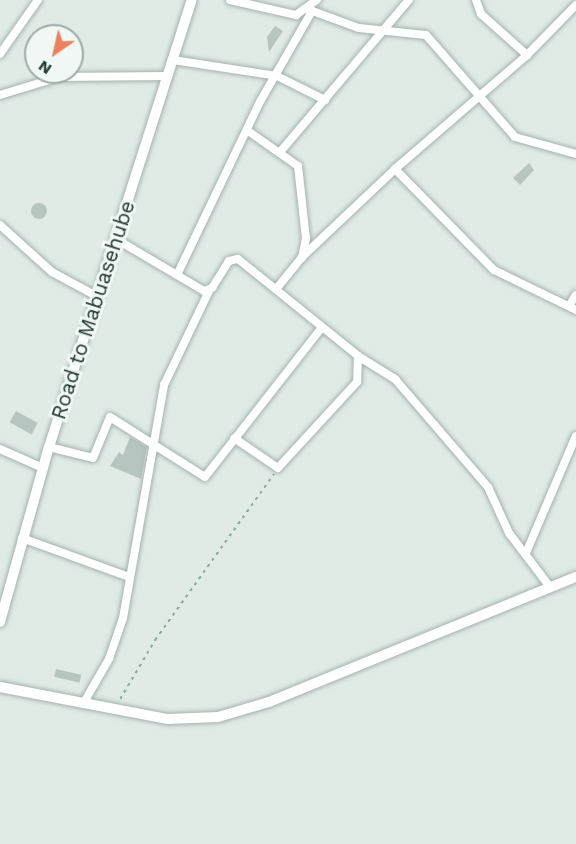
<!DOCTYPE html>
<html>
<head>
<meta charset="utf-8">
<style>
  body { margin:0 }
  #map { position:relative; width:576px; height:844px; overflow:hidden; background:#e1ebe6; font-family:"Work Sans",sans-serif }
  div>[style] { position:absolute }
  .building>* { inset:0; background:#b6c5bf; transform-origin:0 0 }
  .round { border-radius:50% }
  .path>* { height:1.5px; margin-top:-0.75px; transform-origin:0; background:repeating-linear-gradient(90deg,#83ada0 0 3px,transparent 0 7.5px) }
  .roads { filter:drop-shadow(0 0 2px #a4b2ad) drop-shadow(0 0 2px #a4b2ad) }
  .street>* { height:8px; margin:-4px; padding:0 4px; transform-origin:4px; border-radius:4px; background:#fff }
  .secondary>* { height:10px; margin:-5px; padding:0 5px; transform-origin:5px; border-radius:5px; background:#fff }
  span { translate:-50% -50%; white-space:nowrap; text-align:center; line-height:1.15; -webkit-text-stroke:6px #f1f7f4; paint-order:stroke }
  .street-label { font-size:21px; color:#223a34 }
  .north { position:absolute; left:24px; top:24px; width:60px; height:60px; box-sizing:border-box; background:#f1f7f4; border:2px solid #9eaba7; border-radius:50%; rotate:214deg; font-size:16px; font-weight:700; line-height:24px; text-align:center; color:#223a34 }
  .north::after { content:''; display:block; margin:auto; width:21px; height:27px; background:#eb815e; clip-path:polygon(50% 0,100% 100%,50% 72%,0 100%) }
</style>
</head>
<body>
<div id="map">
  <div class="building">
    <i style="clip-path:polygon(275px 26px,283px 31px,269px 52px,267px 37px)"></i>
    <i style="clip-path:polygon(529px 163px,534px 170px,520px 185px,513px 178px)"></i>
    <i class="round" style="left:31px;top:203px;width:16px;height:16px"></i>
    <i style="left:16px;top:411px;width:25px;height:13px;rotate:29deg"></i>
    <i style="clip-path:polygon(130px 437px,147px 447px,141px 479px,110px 466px,119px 452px,123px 455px)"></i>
    <i style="left:56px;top:669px;width:26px;height:8px;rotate:13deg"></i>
  </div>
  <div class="path">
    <i style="left:120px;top:699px;width:69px;rotate:-59.3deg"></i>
    <i style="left:155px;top:640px;width:204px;rotate:-54.4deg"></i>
  </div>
  <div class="roads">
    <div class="street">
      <i style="left:230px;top:0;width:68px;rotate:12.8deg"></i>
      <i style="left:296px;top:15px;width:26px;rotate:-36deg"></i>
      <i style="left:476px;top:0;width:15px;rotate:70deg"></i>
      <i style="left:481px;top:14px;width:62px;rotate:41.7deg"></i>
      <i style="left:307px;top:9px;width:55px;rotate:20.1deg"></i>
      <i style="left:359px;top:28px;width:67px;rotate:6deg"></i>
      <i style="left:426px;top:35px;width:135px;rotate:48.9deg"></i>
      <i style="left:515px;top:137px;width:63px;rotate:15.6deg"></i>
      <i style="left:0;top:54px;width:66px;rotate:-54.9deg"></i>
      <i style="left:173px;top:60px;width:105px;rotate:8.7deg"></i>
      <i style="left:277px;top:76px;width:54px;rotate:26.6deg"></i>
      <i style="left:0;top:95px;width:62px;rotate:-17deg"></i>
      <i style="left:59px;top:77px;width:108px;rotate:-0.5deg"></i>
      <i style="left:248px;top:131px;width:61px;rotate:35deg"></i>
      <i style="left:298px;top:166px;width:72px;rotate:83.7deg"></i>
      <i style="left:306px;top:238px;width:20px;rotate:101deg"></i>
      <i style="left:280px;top:152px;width:199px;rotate:-49.7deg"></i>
      <i style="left:395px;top:169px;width:141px;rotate:45.6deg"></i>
      <i style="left:494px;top:270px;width:91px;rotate:26deg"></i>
      <i style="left:0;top:225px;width:70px;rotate:42.1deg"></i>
      <i style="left:52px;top:272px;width:52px;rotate:28.5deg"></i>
      <i style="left:116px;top:239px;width:102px;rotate:30.6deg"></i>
      <i style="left:204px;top:291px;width:9px;rotate:-21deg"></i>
      <i style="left:212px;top:288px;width:32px;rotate:-58deg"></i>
      <i style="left:229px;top:261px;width:9px;rotate:-13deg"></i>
      <i style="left:238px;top:259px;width:154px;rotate:38.9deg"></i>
      <i style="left:358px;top:356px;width:26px;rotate:92deg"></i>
      <i style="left:357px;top:382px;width:117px;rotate:132.6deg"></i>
      <i style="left:278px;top:468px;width:53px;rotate:-145.7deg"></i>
      <i style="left:177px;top:275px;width:194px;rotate:-64.4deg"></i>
      <i style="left:261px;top:100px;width:103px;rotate:-60.2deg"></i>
      <i style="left:277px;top:288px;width:38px;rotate:-51deg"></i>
      <i style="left:301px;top:258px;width:129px;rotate:-43.4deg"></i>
      <i style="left:395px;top:169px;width:174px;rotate:-40.8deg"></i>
      <i style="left:527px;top:55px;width:70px;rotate:-45.6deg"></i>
      <i style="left:569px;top:306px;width:13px;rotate:-58deg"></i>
      <i style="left:358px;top:356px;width:44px;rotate:31.9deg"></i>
      <i style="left:395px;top:379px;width:143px;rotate:49.3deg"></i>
      <i style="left:488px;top:487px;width:51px;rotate:65.5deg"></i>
      <i style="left:509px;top:533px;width:68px;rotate:52.8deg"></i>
      <i style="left:49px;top:447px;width:45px;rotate:14deg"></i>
      <i style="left:93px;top:458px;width:44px;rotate:-67.5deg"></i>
      <i style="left:110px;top:417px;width:112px;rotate:32.3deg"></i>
      <i style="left:205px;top:477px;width:190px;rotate:-52deg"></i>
      <i style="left:0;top:449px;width:47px;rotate:23.8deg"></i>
      <i style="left:22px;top:538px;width:114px;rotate:20deg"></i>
      <i style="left:526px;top:553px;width:127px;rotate:-66.9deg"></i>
      <i style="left:83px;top:704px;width:52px;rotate:-60deg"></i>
      <i style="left:109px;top:659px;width:43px;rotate:-71.1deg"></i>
      <i style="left:123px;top:618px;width:237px;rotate:-80deg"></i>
      <i style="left:164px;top:385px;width:104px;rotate:-64.4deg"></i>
    </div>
    <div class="secondary">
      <i style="left:0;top:622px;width:182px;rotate:-74.4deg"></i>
      <i style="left:49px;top:447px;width:469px;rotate:-72.3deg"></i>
      <i style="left:0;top:687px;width:171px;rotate:10.8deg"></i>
      <i style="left:168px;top:719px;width:50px;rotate:-2.3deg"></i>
      <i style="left:218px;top:717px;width:53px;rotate:-16.4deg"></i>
      <i style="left:269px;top:702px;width:331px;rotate:-22.2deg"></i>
    </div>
  </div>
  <div class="street-label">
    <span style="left:93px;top:310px;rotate:-72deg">Road to Mabuasehube</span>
  </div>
  <div class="north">N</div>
</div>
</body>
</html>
